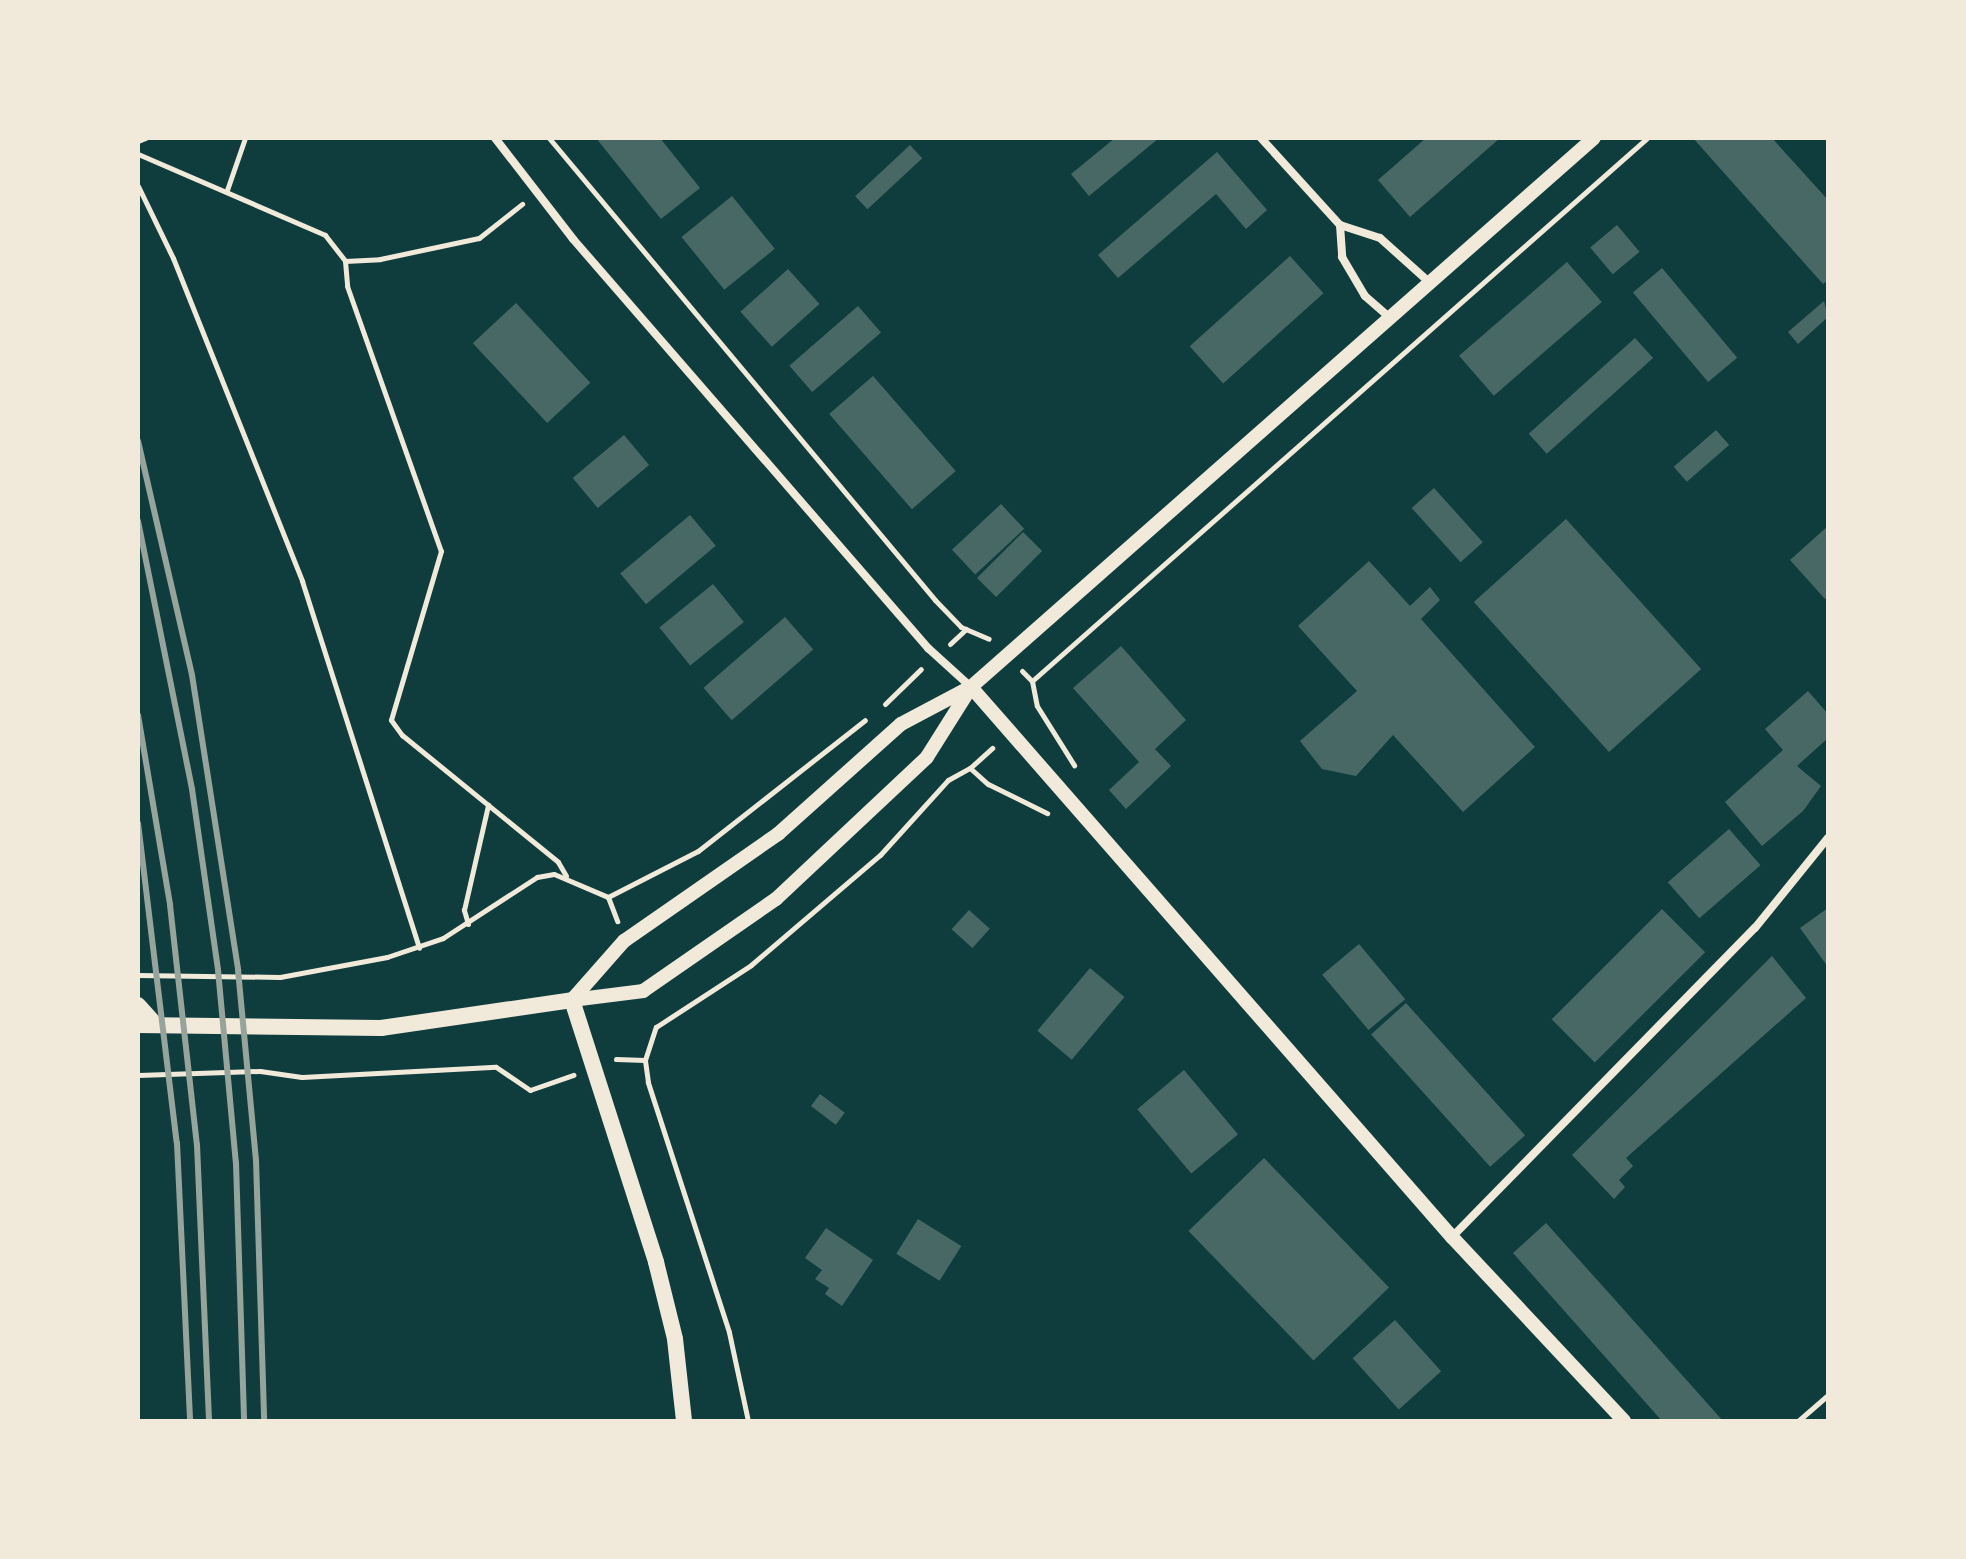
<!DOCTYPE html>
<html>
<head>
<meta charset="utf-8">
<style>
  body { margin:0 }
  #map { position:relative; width:1966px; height:1559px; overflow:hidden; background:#0f3d3e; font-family:"Alegreya Sans",sans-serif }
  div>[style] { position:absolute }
  .building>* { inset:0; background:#486865; transform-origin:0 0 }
  .path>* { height:5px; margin:-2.5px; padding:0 2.5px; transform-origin:2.5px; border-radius:2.5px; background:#f1e9da }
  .minor>* { height:8px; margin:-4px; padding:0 4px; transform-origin:4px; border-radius:4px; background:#f1e9da }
  .tertiary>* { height:14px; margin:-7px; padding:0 7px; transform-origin:7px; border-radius:7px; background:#f1e9da }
  .secondary>* { height:16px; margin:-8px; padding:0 8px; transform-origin:8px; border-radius:8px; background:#f1e9da }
  .rail>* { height:6px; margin:-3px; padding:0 3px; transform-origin:3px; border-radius:3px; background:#97a49c }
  span { translate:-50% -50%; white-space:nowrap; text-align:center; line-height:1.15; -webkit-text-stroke:6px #f1e9da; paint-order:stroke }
  .frame { position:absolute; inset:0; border:140px solid #f1e9da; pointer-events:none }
</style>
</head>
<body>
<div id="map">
  <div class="building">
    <i style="clip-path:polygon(596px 138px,660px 138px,700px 188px,661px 219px)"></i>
    <i style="clip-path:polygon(1115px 138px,1159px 138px,1089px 196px,1071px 174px)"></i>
    <i style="clip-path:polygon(1426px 138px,1500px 138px,1410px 217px,1378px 180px)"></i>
    <i style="clip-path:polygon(1693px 138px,1772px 138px,1828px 200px,1828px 280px,1823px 284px)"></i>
    <i style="left:910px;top:145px;width:18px;height:75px;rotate:47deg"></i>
    <i style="clip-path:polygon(1217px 152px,1267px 210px,1246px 229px,1216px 194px,1118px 278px,1098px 255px)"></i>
    <i style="left:732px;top:196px;width:68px;height:65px;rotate:51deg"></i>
    <i style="left:1617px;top:225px;width:35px;height:35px;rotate:50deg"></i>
    <i style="left:1290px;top:256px;width:50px;height:135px;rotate:48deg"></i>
    <i style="left:1567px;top:262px;width:53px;height:143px;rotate:49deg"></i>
    <i style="left:1662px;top:268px;width:117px;height:38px;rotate:50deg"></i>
    <i style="left:788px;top:269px;width:47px;height:64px;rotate:48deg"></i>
    <i style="clip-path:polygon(1824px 301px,1828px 317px,1798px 344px,1788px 332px)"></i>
    <i style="left:516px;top:303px;width:109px;height:59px;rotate:47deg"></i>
    <i style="left:858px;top:306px;width:35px;height:91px;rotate:49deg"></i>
    <i style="left:1635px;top:338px;width:27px;height:143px;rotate:48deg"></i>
    <i style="left:873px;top:376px;width:126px;height:58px;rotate:49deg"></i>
    <i style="left:1716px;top:430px;width:20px;height:56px;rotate:49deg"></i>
    <i style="left:624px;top:435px;width:39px;height:67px;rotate:50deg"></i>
    <i style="left:1434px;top:488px;width:73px;height:30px;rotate:48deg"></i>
    <i style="left:1001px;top:504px;width:34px;height:67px;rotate:47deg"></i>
    <i style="left:690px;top:515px;width:40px;height:91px;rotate:50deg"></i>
    <i style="left:1566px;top:519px;width:202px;height:124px;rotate:48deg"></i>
    <i style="clip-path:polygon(1828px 526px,1828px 596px,1825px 599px,1790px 560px)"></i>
    <i style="left:1023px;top:532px;width:27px;height:65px;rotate:45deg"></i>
    <i style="clip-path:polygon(1369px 561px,1410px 606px,1430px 587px,1440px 600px,1421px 619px,1535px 747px,1463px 812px,1393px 735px,1356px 776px,1322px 769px,1300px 741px,1357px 691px,1298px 626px)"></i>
    <i style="left:713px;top:584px;width:49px;height:69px;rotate:51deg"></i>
    <i style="left:785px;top:617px;width:43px;height:108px;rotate:49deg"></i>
    <i style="clip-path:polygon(1121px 646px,1186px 720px,1155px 749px,1171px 766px,1126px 809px,1109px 790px,1139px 762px,1073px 688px)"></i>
    <i style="clip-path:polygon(1808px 691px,1828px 714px,1828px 738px,1797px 766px,1821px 786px,1803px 811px,1762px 846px,1725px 802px,1783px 750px,1765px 729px)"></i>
    <i style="left:1729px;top:829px;width:48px;height:81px;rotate:49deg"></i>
    <i style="clip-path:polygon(1828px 908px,1828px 967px,1800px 928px)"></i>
    <i style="left:1662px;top:909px;width:61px;height:156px;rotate:45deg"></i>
    <i style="left:969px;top:910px;width:28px;height:26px;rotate:42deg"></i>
    <i style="left:1359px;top:944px;width:72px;height:48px;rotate:50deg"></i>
    <i style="clip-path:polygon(1772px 956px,1806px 998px,1626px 1158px,1633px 1166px,1619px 1180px,1625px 1187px,1614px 1199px,1572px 1155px)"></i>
    <i style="left:1090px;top:968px;width:45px;height:82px;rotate:40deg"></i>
    <i style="left:1406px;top:1003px;width:178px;height:47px;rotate:48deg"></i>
    <i style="left:1184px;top:1070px;width:84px;height:61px;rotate:50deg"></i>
    <i style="left:820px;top:1094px;width:31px;height:15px;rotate:37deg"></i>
    <i style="left:1264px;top:1158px;width:180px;height:105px;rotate:46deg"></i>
    <i style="left:918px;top:1219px;width:51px;height:41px;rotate:32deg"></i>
    <i style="clip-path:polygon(1546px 1223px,1608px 1292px,1723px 1421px,1662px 1421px,1630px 1385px,1513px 1253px)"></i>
    <i style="clip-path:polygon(826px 1228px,873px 1260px,842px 1306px,825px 1294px,829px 1288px,815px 1279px,822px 1270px,805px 1258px)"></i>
    <i style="left:1395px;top:1320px;width:69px;height:57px;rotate:48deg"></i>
  </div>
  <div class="path">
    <i style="left:549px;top:138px;width:602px;rotate:50.12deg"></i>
    <i style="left:935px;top:600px;width:37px;rotate:46deg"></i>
    <i style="left:961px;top:627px;width:30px;rotate:23deg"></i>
    <i style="left:138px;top:141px;width:8px;rotate:-23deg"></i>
    <i style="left:138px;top:154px;width:204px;rotate:23.4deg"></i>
    <i style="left:325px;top:235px;width:33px;rotate:52deg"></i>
    <i style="left:345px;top:261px;width:25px;rotate:85deg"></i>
    <i style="left:347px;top:286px;width:281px;rotate:70.5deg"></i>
    <i style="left:441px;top:551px;width:176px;rotate:106.5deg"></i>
    <i style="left:391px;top:720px;width:19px;rotate:54deg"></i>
    <i style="left:402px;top:735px;width:201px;rotate:39.1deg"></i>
    <i style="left:558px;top:862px;width:16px;rotate:60deg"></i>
    <i style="left:138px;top:186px;width:80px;rotate:64.1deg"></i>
    <i style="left:173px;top:258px;width:348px;rotate:68.2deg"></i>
    <i style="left:302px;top:581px;width:385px;rotate:72.3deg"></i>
    <i style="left:227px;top:190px;width:55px;rotate:-70.9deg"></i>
    <i style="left:345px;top:261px;width:35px;rotate:-3deg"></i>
    <i style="left:380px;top:259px;width:101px;rotate:-12deg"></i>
    <i style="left:479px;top:238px;width:55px;rotate:-38.3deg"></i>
    <i style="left:950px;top:644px;width:22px;rotate:-43deg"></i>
    <i style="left:1022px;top:671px;width:14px;rotate:45deg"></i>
    <i style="left:1032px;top:681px;width:25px;rotate:79deg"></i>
    <i style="left:1037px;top:706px;width:70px;rotate:57.9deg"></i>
    <i style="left:1032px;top:681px;width:820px;rotate:-41.44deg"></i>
    <i style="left:885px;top:704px;width:50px;rotate:-44.2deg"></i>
    <i style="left:970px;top:768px;width:30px;rotate:-42deg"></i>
    <i style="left:608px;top:897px;width:101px;rotate:-27.1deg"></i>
    <i style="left:698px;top:851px;width:212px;rotate:-38.1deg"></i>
    <i style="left:468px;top:924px;width:15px;rotate:-106deg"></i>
    <i style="left:464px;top:910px;width:108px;rotate:-77.1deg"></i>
    <i style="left:138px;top:975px;width:142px;rotate:0.8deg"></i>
    <i style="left:280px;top:977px;width:109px;rotate:-10.6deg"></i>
    <i style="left:387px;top:957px;width:59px;rotate:-18.7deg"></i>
    <i style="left:443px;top:938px;width:112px;rotate:-33deg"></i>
    <i style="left:537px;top:877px;width:17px;rotate:-10deg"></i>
    <i style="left:554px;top:874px;width:59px;rotate:23.1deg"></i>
    <i style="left:608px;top:897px;width:26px;rotate:69deg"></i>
    <i style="left:616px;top:1059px;width:29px;rotate:2deg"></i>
    <i style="left:138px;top:1075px;width:122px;rotate:-1.9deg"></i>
    <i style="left:260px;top:1071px;width:42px;rotate:8.1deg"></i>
    <i style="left:302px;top:1077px;width:194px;rotate:-3deg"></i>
    <i style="left:496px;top:1067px;width:41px;rotate:34.1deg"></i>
    <i style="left:530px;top:1090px;width:46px;rotate:-19.2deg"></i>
    <i style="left:748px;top:1421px;width:91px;rotate:-102.1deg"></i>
    <i style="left:729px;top:1332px;width:263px;rotate:-108deg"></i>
    <i style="left:648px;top:1082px;width:22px;rotate:-98deg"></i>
    <i style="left:645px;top:1060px;width:35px;rotate:-72deg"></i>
    <i style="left:656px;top:1027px;width:113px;rotate:-33.1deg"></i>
    <i style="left:751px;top:965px;width:170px;rotate:-40.5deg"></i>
    <i style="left:880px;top:855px;width:101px;rotate:-47.8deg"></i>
    <i style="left:948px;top:780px;width:25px;rotate:-29deg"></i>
    <i style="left:970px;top:768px;width:24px;rotate:42deg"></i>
    <i style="left:988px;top:784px;width:66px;rotate:26.2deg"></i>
    <i style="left:1798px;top:1421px;width:40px;rotate:-41deg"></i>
  </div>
  <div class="minor">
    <i style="left:495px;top:138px;width:128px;rotate:52.3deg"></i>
    <i style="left:573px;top:239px;width:542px;rotate:49.04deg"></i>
    <i style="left:928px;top:648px;width:58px;rotate:42.2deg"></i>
    <i style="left:1261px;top:138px;width:118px;rotate:47.8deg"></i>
    <i style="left:1340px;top:225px;width:42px;rotate:18deg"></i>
    <i style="left:1380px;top:238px;width:64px;rotate:41.9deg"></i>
    <i style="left:1340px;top:225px;width:32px;rotate:86deg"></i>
    <i style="left:1342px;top:257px;width:45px;rotate:59.5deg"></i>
    <i style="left:1365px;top:296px;width:30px;rotate:41deg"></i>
    <i style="left:1452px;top:1237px;width:433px;rotate:-45.6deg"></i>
    <i style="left:1755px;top:928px;width:116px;rotate:-51deg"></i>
  </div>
  <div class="tertiary">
    <i style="left:971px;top:687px;width:731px;rotate:48.83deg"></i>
    <i style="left:1452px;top:1237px;width:252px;rotate:46.9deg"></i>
    <i style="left:572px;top:1000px;width:79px;rotate:-48.6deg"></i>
    <i style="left:624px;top:941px;width:188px;rotate:-34.8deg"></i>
    <i style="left:778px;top:834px;width:165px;rotate:-41.8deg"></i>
    <i style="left:901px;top:724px;width:79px;rotate:-27.9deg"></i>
    <i style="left:971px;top:687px;width:830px;rotate:-41.39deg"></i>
    <i style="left:572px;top:1000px;width:72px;rotate:-7.2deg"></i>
    <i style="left:643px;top:991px;width:162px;rotate:-34.7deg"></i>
    <i style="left:776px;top:899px;width:207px;rotate:-43.2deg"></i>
    <i style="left:927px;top:757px;width:83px;rotate:-57.8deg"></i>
  </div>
  <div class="secondary">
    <i style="left:138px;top:1005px;width:27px;rotate:48deg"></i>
    <i style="left:138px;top:1025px;width:243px;rotate:0.7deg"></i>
    <i style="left:381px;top:1028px;width:193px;rotate:-8.3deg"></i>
    <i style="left:572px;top:1000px;width:275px;rotate:72.2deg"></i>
    <i style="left:656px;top:1262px;width:79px;rotate:76.1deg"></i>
    <i style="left:675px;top:1339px;width:82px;rotate:83.7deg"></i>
  </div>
  <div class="rail">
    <i style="left:138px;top:441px;width:240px;rotate:77deg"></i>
    <i style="left:192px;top:675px;width:299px;rotate:81.1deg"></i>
    <i style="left:238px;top:970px;width:191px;rotate:84.6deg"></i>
    <i style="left:256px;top:1160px;width:261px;rotate:88.2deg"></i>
    <i style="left:138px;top:521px;width:273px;rotate:78.6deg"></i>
    <i style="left:192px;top:789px;width:183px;rotate:81.8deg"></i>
    <i style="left:218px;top:970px;width:194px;rotate:84.7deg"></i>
    <i style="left:236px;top:1163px;width:258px;rotate:88.2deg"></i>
    <i style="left:138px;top:715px;width:193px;rotate:80.4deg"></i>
    <i style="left:170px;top:905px;width:242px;rotate:83.6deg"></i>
    <i style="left:197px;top:1145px;width:276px;rotate:87.5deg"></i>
    <i style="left:138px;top:823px;width:322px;rotate:83.1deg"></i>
    <i style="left:177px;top:1143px;width:278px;rotate:87.3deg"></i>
  </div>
  <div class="frame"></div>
</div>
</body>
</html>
